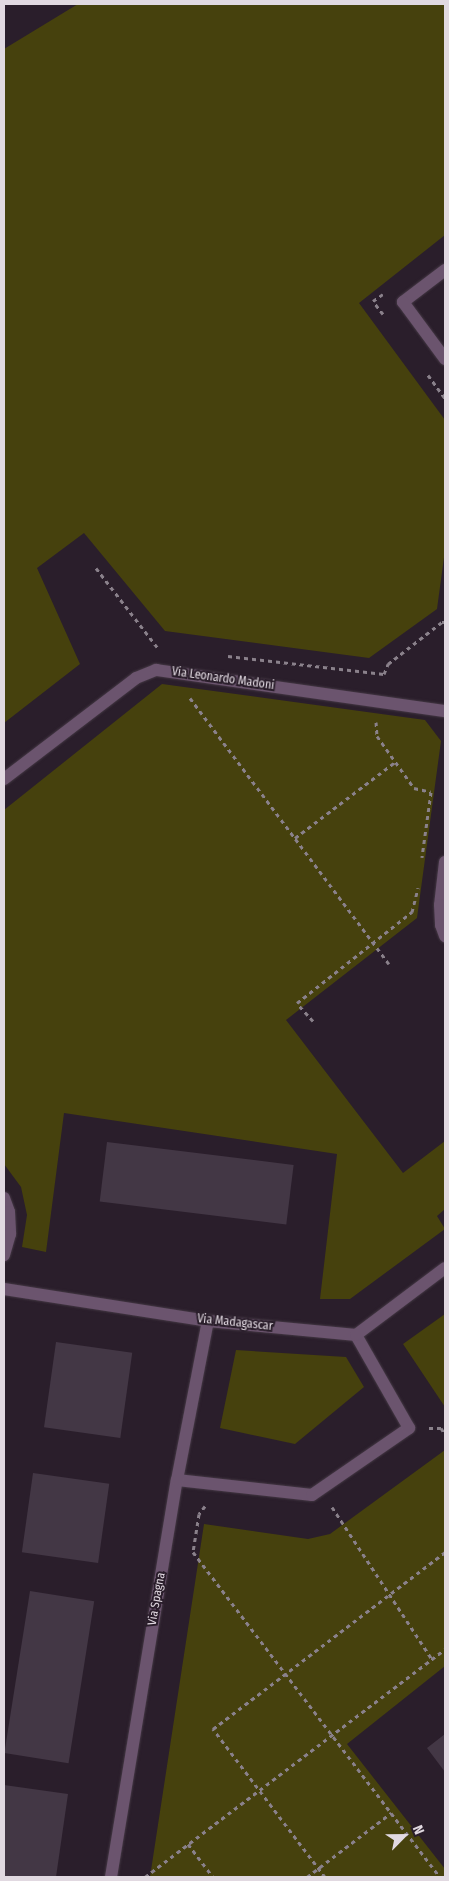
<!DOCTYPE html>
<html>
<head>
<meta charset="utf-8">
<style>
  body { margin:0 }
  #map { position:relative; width:449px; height:1881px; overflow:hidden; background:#2a1e2b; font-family:"Fira Sans Condensed",sans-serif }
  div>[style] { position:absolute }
  .green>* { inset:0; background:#46410d }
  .building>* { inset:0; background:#433745; transform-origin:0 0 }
  .path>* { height:3px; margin-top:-1.5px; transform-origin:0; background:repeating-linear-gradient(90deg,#8a818b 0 4px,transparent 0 8px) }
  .roads { filter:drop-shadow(0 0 1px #443844) drop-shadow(0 0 1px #443844) }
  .lane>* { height:12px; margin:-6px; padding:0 6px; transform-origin:6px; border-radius:6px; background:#6b546e }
  .street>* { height:12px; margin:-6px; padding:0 6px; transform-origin:6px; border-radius:6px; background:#6b546e }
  span { translate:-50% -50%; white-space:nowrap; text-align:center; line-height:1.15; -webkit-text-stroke:4px #2a1e2b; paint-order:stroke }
  .street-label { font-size:12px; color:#e1d9e1 }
  .frame { position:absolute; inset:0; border:5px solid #e1d9e1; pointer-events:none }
  .north { position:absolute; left:379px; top:1811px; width:50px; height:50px; -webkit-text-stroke:4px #2a1e2b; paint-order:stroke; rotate:67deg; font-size:14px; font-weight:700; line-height:20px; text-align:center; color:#e1d9e1 }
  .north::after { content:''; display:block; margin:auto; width:18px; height:22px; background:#e1d9e1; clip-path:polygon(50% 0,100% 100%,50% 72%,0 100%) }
</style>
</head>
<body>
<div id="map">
  <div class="green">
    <i style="clip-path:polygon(78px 4px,445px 4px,445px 235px,359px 303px,445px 420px,445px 550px,437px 609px,369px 658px,165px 631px,84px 533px,37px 568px,80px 664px,4px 723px,4px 49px)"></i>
    <i style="clip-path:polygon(162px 684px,425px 720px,441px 741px,417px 918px,286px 1020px,403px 1173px,445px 1141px,445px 1209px,437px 1216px,445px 1229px,350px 1299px,320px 1299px,337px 1154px,64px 1113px,46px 1252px,22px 1247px,27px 1215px,21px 1187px,4px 1164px,4px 810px)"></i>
    <i style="clip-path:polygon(445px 1314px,445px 1407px,403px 1344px)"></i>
    <i style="clip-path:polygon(236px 1350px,346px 1357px,364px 1387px,295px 1444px,220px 1428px)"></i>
    <i style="clip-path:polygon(445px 1450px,445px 1666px,347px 1744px,445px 1869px,445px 1877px,150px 1877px,204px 1524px,308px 1539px,330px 1534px)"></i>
  </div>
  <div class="building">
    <i style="left:107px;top:1142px;width:188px;height:60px;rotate:7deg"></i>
    <i style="left:56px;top:1342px;width:77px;height:86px;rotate:8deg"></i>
    <i style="left:33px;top:1473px;width:77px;height:80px;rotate:8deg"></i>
    <i style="left:30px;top:1591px;width:65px;height:164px;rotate:9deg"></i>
    <i style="clip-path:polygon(445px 1734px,445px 1772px,427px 1748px)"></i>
    <i style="clip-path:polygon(4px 1785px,68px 1794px,56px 1877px,4px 1877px)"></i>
  </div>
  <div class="path">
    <i style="left:383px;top:314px;width:16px;rotate:-128deg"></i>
    <i style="left:373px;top:301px;width:12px;rotate:-35deg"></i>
    <i style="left:428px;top:375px;width:29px;rotate:54deg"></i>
    <i style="left:96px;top:568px;width:100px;rotate:52.3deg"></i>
    <i style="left:228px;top:656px;width:157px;rotate:6.6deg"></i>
    <i style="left:384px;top:674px;width:11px;rotate:-68deg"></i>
    <i style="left:388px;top:664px;width:68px;rotate:-37.9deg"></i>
    <i style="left:442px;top:622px;width:3px"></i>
    <i style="left:190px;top:698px;width:332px;rotate:53.2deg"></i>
    <i style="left:376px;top:722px;width:14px;rotate:86deg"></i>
    <i style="left:377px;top:736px;width:64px;rotate:54.6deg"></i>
    <i style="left:414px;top:788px;width:17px;rotate:13deg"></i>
    <i style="left:431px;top:792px;width:66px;rotate:97.9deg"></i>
    <i style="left:295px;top:838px;width:126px;rotate:-37.2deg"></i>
    <i style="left:313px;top:1021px;width:24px;rotate:-132deg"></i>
    <i style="left:297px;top:1003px;width:147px;rotate:-38.4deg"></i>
    <i style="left:412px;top:912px;width:25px;rotate:-76deg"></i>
    <i style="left:429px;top:1428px;width:12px"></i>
    <i style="left:441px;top:1428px;width:7px;rotate:56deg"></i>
    <i style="left:205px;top:1506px;width:10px;rotate:127deg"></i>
    <i style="left:199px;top:1514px;width:38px;rotate:99deg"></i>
    <i style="left:193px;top:1552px;width:328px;rotate:52.8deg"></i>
    <i style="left:332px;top:1507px;width:182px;rotate:56.7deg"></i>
    <i style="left:188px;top:1844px;width:41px;rotate:52.9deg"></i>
    <i style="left:145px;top:1877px;width:377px;rotate:-37.2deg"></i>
    <i style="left:307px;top:1877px;width:106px;rotate:-37.3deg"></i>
    <i style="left:391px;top:1813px;width:81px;rotate:52.6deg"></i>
    <i style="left:325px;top:1877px;width:186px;rotate:-127.1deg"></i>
    <i style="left:213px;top:1729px;width:292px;rotate:-37.3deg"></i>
  </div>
  <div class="roads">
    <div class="lane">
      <i style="left:445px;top:270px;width:53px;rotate:142.7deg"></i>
      <i style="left:403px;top:302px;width:71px;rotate:53.6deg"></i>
      <i style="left:4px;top:1198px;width:15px;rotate:70deg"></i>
      <i style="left:9px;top:1212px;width:22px;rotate:87deg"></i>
      <i style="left:10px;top:1234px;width:22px;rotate:106deg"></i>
      <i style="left:177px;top:1480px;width:136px;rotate:6.3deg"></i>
      <i style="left:312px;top:1495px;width:118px;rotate:-34.6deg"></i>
      <i style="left:409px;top:1428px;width:107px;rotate:-119.7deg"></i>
    </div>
    <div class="street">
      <i style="left:4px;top:779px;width:166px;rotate:-37.4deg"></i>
      <i style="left:136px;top:678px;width:22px;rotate:-22deg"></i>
      <i style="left:156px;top:670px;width:292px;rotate:8.1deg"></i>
      <i style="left:445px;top:862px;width:43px;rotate:96.6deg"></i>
      <i style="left:440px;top:905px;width:20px;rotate:87deg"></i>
      <i style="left:441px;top:925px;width:12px;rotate:70deg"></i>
      <i style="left:4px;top:1289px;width:206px;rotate:8.9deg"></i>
      <i style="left:208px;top:1321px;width:149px;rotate:5.4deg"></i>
      <i style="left:356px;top:1335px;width:111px;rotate:-37deg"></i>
      <i style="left:111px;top:1877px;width:402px;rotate:-80.6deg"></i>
      <i style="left:177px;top:1480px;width:162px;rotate:-79deg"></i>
    </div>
  </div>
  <div class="street-label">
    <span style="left:223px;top:679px;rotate:8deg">Via Leonardo Madoni</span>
    <span style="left:235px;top:1323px;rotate:6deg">Via Madagascar</span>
    <span style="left:157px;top:1599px;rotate:-80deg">Via Spagna</span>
  </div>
  <div class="frame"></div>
  <div class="north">N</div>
</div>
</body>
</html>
